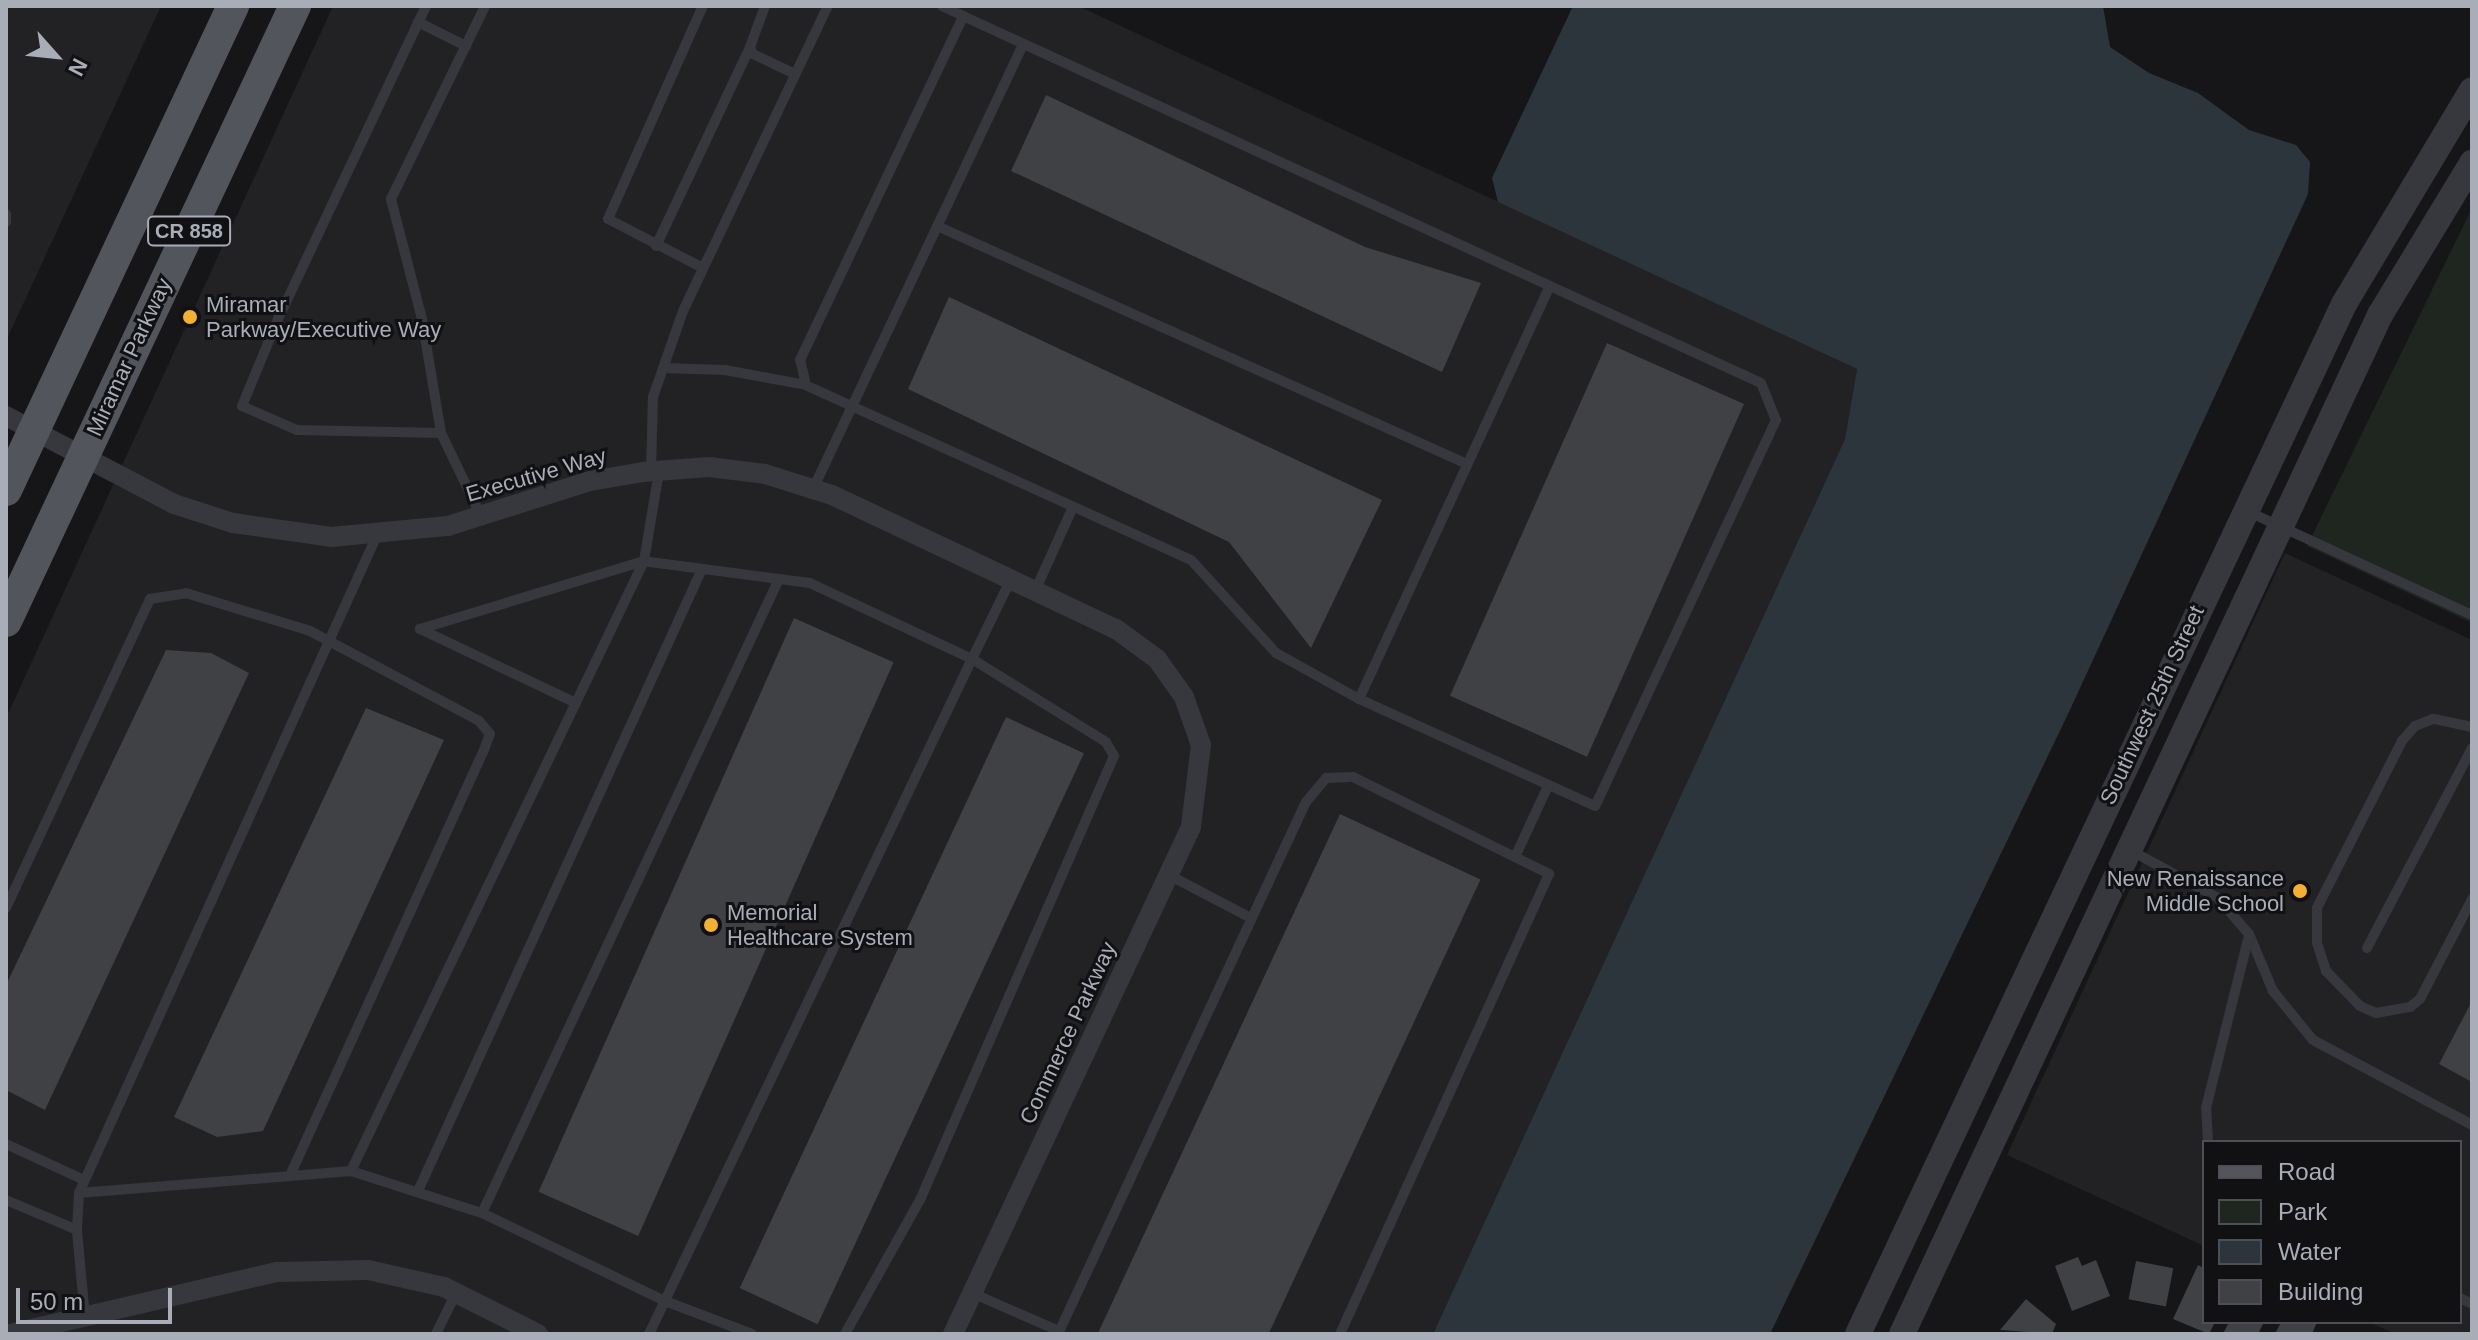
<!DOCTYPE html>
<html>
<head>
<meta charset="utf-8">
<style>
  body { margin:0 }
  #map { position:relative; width:2478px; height:1340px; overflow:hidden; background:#161618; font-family:Helvetica,sans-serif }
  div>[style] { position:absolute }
  .built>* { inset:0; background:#222225 }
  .green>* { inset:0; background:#1e261f }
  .water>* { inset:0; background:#2c353c }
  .building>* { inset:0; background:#404145; transform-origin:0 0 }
  .service>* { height:10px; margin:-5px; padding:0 5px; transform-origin:5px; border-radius:5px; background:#37383d }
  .minor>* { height:20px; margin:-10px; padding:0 10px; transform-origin:10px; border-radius:10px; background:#37383d }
  .tertiary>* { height:26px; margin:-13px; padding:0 13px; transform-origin:13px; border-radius:13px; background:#37383d }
  .primary>* { height:32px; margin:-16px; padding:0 16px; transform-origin:16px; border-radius:16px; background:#53555c }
  .dots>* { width:22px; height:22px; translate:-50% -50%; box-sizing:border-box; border:4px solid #111113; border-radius:50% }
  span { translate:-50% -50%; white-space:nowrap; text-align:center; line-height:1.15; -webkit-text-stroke:6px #111113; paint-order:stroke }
  .shield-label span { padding:2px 6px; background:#111113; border:2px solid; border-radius:6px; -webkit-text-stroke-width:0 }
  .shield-label { font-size:20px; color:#a8adb8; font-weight:700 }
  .poi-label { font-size:22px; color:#a8adb8 }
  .left { translate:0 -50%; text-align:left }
  .right { translate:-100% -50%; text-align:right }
  .street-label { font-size:22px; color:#a8adb8 }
  .frame { position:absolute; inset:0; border:8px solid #a8adb8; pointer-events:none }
  .legend { position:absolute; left:2202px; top:1140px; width:260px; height:184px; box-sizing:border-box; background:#111113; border:2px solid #4d4f55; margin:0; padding:10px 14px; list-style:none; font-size:24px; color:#a8adb8 }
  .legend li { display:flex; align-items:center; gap:16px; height:40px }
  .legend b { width:40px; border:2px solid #4d4f55 }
  .north { position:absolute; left:16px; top:16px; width:80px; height:80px; -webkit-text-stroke:6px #111113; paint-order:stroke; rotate:117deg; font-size:22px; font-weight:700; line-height:32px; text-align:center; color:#a8adb8 }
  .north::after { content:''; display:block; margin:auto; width:28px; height:36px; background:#a8adb8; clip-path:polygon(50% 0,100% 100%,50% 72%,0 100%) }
  .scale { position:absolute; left:16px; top:1288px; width:156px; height:36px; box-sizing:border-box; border:4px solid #a8adb8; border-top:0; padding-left:10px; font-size:24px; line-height:28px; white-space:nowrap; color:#a8adb8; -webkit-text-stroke:6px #111113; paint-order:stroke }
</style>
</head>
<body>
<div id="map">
  <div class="built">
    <i style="clip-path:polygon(6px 6px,161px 6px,6px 341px)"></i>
    <i style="clip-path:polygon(333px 6px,1078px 6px,1857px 369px,1845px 439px,1433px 1334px,6px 1334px,6px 718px)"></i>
    <i style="clip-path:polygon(2285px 553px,2472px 640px,2472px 1334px,2395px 1334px,2369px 1322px,2460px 1322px,2460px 1142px,2204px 1142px,2204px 1246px,2007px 1155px)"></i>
  </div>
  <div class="green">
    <i style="clip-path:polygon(2472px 208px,2472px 623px,2307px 546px)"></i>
  </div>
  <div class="water">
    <i style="clip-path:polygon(1573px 6px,2103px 6px,2110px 47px,2149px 73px,2198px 93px,2249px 130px,2296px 145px,2310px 162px,2308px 194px,2068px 714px,1770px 1334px,1433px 1334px,1845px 439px,1857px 369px,1498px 202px,1492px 178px)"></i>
  </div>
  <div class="building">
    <i style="clip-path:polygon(1046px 95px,1365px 247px,1481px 283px,1442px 372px,1011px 171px)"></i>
    <i style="clip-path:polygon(949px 297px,1382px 500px,1311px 648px,1229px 542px,908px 389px)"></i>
    <i style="left:1607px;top:343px;width:150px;height:386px;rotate:24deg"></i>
    <i style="left:794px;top:618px;width:109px;height:628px;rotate:24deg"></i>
    <i style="clip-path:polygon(166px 650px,211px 653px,249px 673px,45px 1110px,6px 1090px,6px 985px)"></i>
    <i style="clip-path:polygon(366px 708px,444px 740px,263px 1131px,217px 1137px,174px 1117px)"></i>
    <i style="left:1006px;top:717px;width:86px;height:630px;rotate:25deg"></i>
    <i style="left:1340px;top:814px;width:155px;height:574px;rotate:25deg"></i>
    <i style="clip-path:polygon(2472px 1001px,2472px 1082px,2439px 1064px)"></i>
    <i style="clip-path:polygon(2078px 1257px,2082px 1266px,2096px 1260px,2110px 1296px,2072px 1311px,2055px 1266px)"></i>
    <i style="left:2136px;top:1261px;width:38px;height:39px;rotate:11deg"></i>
    <i style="clip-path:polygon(2198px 1265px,2204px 1268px,2204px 1322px,2215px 1322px,2209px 1334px,2173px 1319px)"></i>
    <i style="clip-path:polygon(2026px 1299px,2056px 1324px,2052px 1334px,2000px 1330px)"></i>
    <i style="clip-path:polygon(2229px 1322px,2264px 1322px,2258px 1334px,2223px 1334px)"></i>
    <i style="clip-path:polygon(2281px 1322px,2317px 1322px,2312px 1334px,2275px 1334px)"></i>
  </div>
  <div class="service">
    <i style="left:426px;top:6px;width:346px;rotate:115.3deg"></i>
    <i style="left:278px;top:319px;width:94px;rotate:112.5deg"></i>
    <i style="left:242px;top:406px;width:60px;rotate:23.6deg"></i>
    <i style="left:297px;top:430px;width:144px;rotate:1.2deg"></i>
    <i style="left:765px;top:6px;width:44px;rotate:110.1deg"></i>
    <i style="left:750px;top:47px;width:8px;rotate:67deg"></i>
    <i style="left:753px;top:54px;width:47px;rotate:25.5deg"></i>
    <i style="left:942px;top:6px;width:23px;rotate:25deg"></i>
    <i style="left:963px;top:16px;width:878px;rotate:24.7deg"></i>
    <i style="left:1761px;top:383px;width:40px;rotate:68deg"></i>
    <i style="left:1776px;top:420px;width:426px;rotate:115.1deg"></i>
    <i style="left:1595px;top:806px;width:259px;rotate:-155.6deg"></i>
    <i style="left:1359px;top:699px;width:95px;rotate:-151deg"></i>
    <i style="left:1276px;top:653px;width:126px;rotate:-132.4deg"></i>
    <i style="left:1191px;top:560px;width:423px;rotate:-155.6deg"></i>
    <i style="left:806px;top:385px;width:26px;rotate:-103deg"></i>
    <i style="left:800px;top:360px;width:381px;rotate:-64.6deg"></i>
    <i style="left:418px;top:22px;width:54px;rotate:26.6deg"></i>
    <i style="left:6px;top:214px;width:8px;rotate:90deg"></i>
    <i style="left:937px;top:226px;width:581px;rotate:24.18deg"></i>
    <i style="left:656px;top:246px;width:220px;rotate:-64.7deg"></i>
    <i style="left:703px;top:268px;width:107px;rotate:-152.7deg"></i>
    <i style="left:608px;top:219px;width:233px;rotate:-66deg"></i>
    <i style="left:663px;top:368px;width:62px;rotate:1.8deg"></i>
    <i style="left:725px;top:370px;width:82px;rotate:10.5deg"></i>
    <i style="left:651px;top:471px;width:74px;rotate:-88.5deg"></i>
    <i style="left:653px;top:397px;width:91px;rotate:-70.8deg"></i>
    <i style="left:683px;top:311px;width:338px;rotate:-64.6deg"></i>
    <i style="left:813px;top:489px;width:492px;rotate:-64.7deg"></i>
    <i style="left:2249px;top:512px;width:246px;rotate:24.8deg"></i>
    <i style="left:481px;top:516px;width:92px;rotate:-115.7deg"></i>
    <i style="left:441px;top:433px;width:116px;rotate:-99.5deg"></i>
    <i style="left:422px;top:319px;width:124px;rotate:-104.5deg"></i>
    <i style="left:391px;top:199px;width:215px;rotate:-64deg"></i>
    <i style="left:644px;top:561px;width:677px;rotate:115.66deg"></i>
    <i style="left:351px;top:1171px;width:138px;rotate:17.8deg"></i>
    <i style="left:482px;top:1213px;width:203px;rotate:25.7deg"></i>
    <i style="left:665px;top:1301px;width:93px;rotate:20.8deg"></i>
    <i style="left:1035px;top:591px;width:92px;rotate:-65.7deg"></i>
    <i style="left:1359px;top:699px;width:455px;rotate:-65.2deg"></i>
    <i style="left:576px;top:703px;width:173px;rotate:-154.6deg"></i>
    <i style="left:420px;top:629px;width:234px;rotate:-16.9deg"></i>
    <i style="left:2472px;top:727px;width:40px;rotate:-168deg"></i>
    <i style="left:2433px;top:719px;width:19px;rotate:159deg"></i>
    <i style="left:2415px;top:726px;width:20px;rotate:131deg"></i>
    <i style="left:2402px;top:741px;width:187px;rotate:117deg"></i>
    <i style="left:2317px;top:908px;width:35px;rotate:90deg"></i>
    <i style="left:2317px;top:943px;width:29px;rotate:72deg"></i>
    <i style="left:2326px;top:971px;width:49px;rotate:45.8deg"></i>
    <i style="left:2360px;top:1006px;width:17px;rotate:24deg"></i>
    <i style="left:2376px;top:1013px;width:35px;rotate:-10deg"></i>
    <i style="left:2410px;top:1007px;width:13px;rotate:-39deg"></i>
    <i style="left:2420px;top:999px;width:113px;rotate:-62.5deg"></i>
    <i style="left:2130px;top:850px;width:100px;rotate:28.6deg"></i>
    <i style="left:2218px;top:898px;width:48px;rotate:49.3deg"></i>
    <i style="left:2249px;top:934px;width:62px;rotate:67.2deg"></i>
    <i style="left:2273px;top:991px;width:63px;rotate:50.8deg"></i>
    <i style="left:2313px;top:1040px;width:180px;rotate:28.1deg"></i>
    <i style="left:1515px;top:857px;width:78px;rotate:-65.1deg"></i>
    <i style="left:1169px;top:875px;width:90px;rotate:27.7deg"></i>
    <i style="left:6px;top:908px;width:341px;rotate:-65deg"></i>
    <i style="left:150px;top:599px;width:36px;rotate:-9deg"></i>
    <i style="left:186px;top:593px;width:130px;rotate:17deg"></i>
    <i style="left:310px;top:631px;width:191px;rotate:28deg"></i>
    <i style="left:479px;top:721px;width:17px;rotate:50deg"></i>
    <i style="left:490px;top:734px;width:19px;rotate:111deg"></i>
    <i style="left:483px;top:752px;width:466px;rotate:114.5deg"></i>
    <i style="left:2367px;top:948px;width:226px;rotate:-62.3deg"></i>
    <i style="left:2208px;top:1142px;width:34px;rotate:-93deg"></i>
    <i style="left:2206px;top:1108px;width:177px;rotate:-76deg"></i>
    <i style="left:6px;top:1144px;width:86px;rotate:24.8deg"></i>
    <i style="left:418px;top:1191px;width:684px;rotate:-65.46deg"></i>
    <i style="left:79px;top:1193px;width:725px;rotate:-65.63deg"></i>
    <i style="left:6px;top:1200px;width:77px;rotate:22.9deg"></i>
    <i style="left:482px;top:1213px;width:700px;rotate:-64.9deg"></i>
    <i style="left:972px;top:1293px;width:95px;rotate:23.6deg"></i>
    <i style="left:2460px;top:1298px;width:13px;rotate:27deg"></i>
    <i style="left:85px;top:1317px;width:87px;rotate:-95.3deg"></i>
    <i style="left:77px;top:1230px;width:37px;rotate:-87deg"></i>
    <i style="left:79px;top:1193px;width:273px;rotate:-4.6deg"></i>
    <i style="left:436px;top:1334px;width:46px;rotate:-64deg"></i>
    <i style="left:649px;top:1334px;width:748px;rotate:-64.43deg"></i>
    <i style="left:972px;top:659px;width:179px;rotate:-154.9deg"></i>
    <i style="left:810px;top:583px;width:167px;rotate:-172.5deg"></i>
    <i style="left:644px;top:561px;width:91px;rotate:-80.5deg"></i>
    <i style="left:845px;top:1334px;width:154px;rotate:-60.8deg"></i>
    <i style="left:920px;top:1200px;width:485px;rotate:-66.4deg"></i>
    <i style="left:1114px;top:756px;width:16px;rotate:-120deg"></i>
    <i style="left:1106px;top:742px;width:158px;rotate:-148.2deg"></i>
    <i style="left:972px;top:659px;width:89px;rotate:-64deg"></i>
    <i style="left:1058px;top:1334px;width:587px;rotate:-65.01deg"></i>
    <i style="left:1306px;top:802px;width:31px;rotate:-50deg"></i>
    <i style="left:1326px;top:778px;width:27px;rotate:-2deg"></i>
    <i style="left:1353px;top:777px;width:219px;rotate:26.3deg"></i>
    <i style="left:1549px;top:874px;width:505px;rotate:114.43deg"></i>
  </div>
  <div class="minor">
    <i style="left:6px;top:416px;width:190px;rotate:27.6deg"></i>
    <i style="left:174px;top:504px;width:62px;rotate:17.9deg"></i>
    <i style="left:233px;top:523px;width:99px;rotate:8.1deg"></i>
    <i style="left:331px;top:537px;width:118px;rotate:-5.4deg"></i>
    <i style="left:448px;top:526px;width:149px;rotate:-17.6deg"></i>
    <i style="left:590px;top:481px;width:54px;rotate:-9.6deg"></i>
    <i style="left:643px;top:472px;width:66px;rotate:-4.3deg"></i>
    <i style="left:709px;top:467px;width:56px;rotate:7.1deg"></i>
    <i style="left:765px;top:474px;width:70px;rotate:17.4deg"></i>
    <i style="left:832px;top:495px;width:314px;rotate:25.3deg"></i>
    <i style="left:1116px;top:629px;width:51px;rotate:36.2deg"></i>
    <i style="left:1157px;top:659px;width:47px;rotate:54.6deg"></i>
    <i style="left:1184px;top:697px;width:51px;rotate:70.5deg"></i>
    <i style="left:1201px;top:745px;width:83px;rotate:97deg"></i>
    <i style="left:1191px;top:827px;width:560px;rotate:115.15deg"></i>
    <i style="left:10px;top:1334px;width:274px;rotate:-13.1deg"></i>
    <i style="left:277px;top:1272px;width:91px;rotate:-1.3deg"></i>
    <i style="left:368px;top:1270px;width:78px;rotate:12.6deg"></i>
    <i style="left:444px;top:1287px;width:105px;rotate:26.6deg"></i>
  </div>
  <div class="tertiary">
    <i style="left:1858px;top:1334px;width:1139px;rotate:-64.74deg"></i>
    <i style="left:2344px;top:304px;width:249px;rotate:-59.1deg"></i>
    <i style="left:1902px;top:1334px;width:1126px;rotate:-64.87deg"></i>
    <i style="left:2380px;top:315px;width:178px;rotate:-58.8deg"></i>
  </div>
  <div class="primary">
    <i style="left:6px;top:490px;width:535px;rotate:-64.87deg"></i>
    <i style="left:6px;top:621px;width:680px;rotate:-64.83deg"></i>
  </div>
  <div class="dots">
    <i style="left:190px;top:317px;background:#f2b134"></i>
    <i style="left:2300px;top:891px;background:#f2b134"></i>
    <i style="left:711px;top:925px;background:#f2b134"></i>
  </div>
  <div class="shield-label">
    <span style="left:189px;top:231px">CR 858</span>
  </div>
  <div class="poi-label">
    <span class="left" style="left:206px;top:317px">Miramar<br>Parkway/Executive Way</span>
    <span class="right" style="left:2284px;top:891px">New Renaissance<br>Middle School</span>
    <span class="left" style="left:727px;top:925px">Memorial<br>Healthcare System</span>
  </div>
  <div class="street-label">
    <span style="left:129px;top:357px;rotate:-65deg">Miramar Parkway</span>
    <span style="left:536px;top:475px;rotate:-16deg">Executive Way</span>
    <span style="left:2152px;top:705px;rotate:-65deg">Southwest 25th Street</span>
    <span style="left:1068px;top:1033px;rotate:-65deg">Commerce Parkway</span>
  </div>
  <div class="frame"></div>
  <ul class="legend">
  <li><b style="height:10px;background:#53555c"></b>Road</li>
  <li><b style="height:22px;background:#1e261f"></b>Park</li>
  <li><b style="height:22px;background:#2c353c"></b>Water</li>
  <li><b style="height:22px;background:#404145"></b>Building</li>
  </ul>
  <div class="north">N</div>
  <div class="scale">50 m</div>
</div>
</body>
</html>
